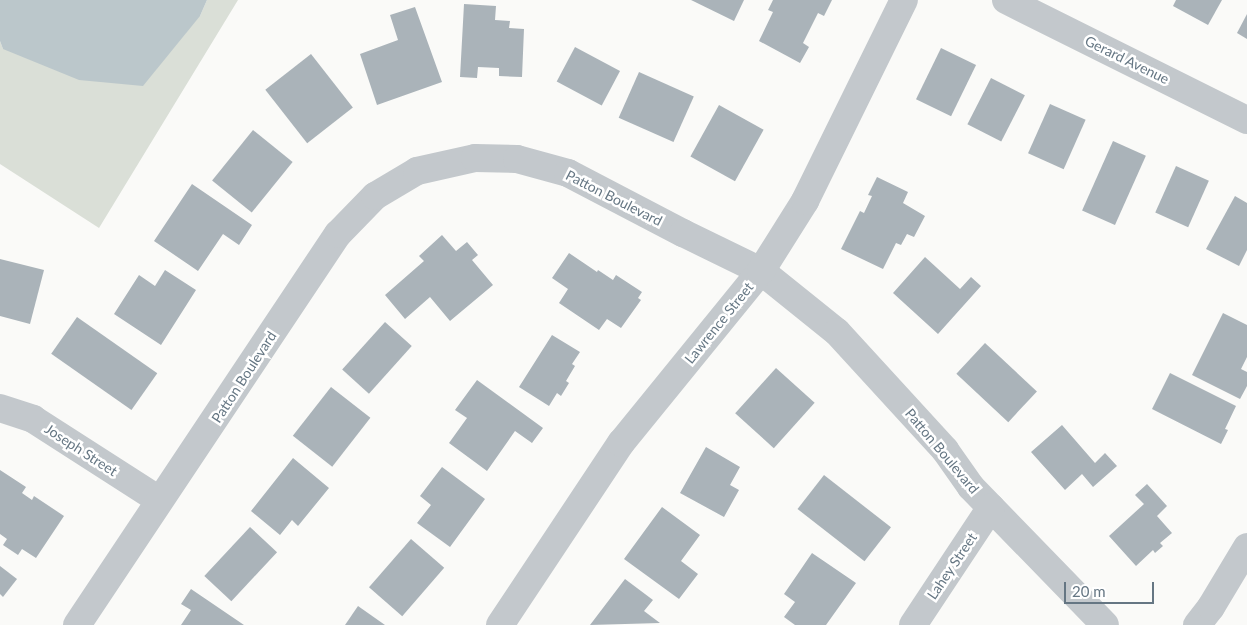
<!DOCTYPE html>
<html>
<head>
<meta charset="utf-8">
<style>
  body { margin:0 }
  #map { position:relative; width:1247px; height:625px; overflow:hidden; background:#fafaf8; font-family:Lato,sans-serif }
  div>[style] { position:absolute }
  .green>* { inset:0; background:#dadfd7 }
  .water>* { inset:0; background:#bbc7cb }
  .building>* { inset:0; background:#aab3b9; transform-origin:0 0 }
  .street>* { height:28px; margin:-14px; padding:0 14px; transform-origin:14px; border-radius:14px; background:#c3c8cc }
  span { translate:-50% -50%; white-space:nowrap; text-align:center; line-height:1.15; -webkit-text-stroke:5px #fff; paint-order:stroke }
  .street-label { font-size:14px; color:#657683 }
  .scale { position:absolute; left:1064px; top:582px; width:90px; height:22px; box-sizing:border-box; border:2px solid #657683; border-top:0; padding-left:6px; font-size:15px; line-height:18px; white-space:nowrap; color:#657683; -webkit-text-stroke:4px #fff; paint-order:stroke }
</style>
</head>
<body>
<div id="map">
  <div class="green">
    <i style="clip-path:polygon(207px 0,238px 0,99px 228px,0 164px,0 41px,3px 49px,200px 16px)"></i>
  </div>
  <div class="water">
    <i style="clip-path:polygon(0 0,207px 0,200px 16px,143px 86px,79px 80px,3px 49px,0 41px)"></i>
  </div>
  <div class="building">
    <i style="clip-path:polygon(691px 0,744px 0,734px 21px)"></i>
    <i style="clip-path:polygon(773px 0,832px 0,824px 16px,818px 13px,803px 43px,809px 47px,800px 63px,759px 41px,773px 12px,768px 10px)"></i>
    <i style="clip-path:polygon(1176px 0,1222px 0,1208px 25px,1173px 6px)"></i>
    <i style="clip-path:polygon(464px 4px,496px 6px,495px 20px,510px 21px,509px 28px,524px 29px,522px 77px,499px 76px,499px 68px,478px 67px,477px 78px,460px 77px)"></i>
    <i style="clip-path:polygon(415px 7px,442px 82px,377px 105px,360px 54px,398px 40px,390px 15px)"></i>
    <i style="clip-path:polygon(1247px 14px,1247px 39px,1237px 33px)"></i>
    <i style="left:575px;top:47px;width:51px;height:39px;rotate:28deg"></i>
    <i style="left:941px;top:48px;width:39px;height:57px;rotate:26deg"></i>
    <i style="left:311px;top:54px;width:68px;height:58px;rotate:52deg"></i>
    <i style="left:639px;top:72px;width:60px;height:50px;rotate:24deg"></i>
    <i style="left:991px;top:78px;width:38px;height:52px;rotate:27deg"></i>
    <i style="left:1050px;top:104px;width:39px;height:54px;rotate:24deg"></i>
    <i style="left:719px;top:105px;width:51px;height:59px;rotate:29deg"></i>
    <i style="left:253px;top:130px;width:51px;height:65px;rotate:39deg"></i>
    <i style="left:1113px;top:141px;width:36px;height:76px;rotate:24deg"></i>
    <i style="left:1176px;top:166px;width:36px;height:51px;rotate:24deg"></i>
    <i style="clip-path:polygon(877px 177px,908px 192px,903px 203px,925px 216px,914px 237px,907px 234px,901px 245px,896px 243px,883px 269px,841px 249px,860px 211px,864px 213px,872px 196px,868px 195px)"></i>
    <i style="clip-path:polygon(192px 184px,252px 225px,239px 245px,223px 234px,198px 271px,154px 241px)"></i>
    <i style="clip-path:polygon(1235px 196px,1247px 203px,1247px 250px,1239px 266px,1206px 249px)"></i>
    <i style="clip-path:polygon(442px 235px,456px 251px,467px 242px,478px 255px,472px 260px,493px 285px,450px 321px,430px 297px,405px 319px,385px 295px,424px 261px,419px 256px)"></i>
    <i style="clip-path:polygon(569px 253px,597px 272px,598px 270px,613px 280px,616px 275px,642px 292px,638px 298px,641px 300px,621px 328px,607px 319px,599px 330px,559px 303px,568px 289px,552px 278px)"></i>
    <i style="clip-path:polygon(925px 257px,960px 289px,971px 277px,981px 286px,938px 334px,893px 293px)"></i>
    <i style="clip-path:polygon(0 259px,44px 270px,30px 324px,0 316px)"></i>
    <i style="clip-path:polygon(165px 270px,196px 290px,161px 345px,114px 314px,139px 275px,155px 286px)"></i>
    <i style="clip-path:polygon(1223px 313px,1247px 325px,1247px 357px,1241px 369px,1247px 372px,1247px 386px,1240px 399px,1192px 375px)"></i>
    <i style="left:77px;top:317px;width:98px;height:45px;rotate:35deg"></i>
    <i style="left:385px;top:322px;width:36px;height:64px;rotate:42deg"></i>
    <i style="clip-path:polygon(552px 335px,580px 352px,572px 364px,575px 366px,566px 381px,569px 383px,561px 396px,557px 393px,549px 406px,519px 387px)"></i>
    <i style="left:985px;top:343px;width:71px;height:42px;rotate:43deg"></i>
    <i style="left:776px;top:368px;width:52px;height:61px;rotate:42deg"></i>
    <i style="clip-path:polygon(1170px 373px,1236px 406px,1225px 429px,1228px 430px,1221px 444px,1152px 409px)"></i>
    <i style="clip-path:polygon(477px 380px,543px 428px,532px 443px,515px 431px,487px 471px,449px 443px,467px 418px,455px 410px)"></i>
    <i style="left:331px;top:387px;width:50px;height:62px;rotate:38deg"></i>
    <i style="clip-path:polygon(1062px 425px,1095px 463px,1105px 453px,1117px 466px,1093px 487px,1082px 474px,1065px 490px,1031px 452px)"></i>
    <i style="clip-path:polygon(706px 447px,740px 467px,730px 485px,739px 490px,724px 517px,680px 493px)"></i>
    <i style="clip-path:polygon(293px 458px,329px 488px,298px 526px,292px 520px,280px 535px,251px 511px)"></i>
    <i style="clip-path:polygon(442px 467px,485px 499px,450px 547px,417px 523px,431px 505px,420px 496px)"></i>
    <i style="clip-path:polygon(0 470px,26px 487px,22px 493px,32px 500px,34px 496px,64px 516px,36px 558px,22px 549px,18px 555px,3px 545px,7px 539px,0 534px)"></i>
    <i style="left:824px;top:475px;width:85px;height:43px;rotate:38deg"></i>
    <i style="clip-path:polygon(1147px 484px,1167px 506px,1157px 516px,1172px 533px,1160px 543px,1163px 546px,1155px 553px,1153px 550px,1136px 566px,1109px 536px,1144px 504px,1135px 495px)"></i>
    <i style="clip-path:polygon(662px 507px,700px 535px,681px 561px,698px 574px,679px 599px,624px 559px)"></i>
    <i style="left:250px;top:527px;width:37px;height:67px;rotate:43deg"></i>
    <i style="left:411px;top:539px;width:44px;height:64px;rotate:41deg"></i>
    <i style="clip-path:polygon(812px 553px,856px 583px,826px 625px,795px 625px,784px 617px,795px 602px,784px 594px)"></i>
    <i style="clip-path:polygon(0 566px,17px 579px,3px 597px,0 594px)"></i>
    <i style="clip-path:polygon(625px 579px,653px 600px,644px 611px,660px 623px,590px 625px)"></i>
    <i style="clip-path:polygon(191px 589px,244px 625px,181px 625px,191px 610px,181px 604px)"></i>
    <i style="clip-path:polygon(358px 606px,385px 625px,345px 625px)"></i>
  </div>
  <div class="street">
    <i style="left:1006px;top:0;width:269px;rotate:26.5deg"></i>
    <i style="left:0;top:408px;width:35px;rotate:18deg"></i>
    <i style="left:33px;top:419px;width:150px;rotate:32.7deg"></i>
    <i style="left:77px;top:625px;width:470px;rotate:-56.3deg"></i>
    <i style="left:338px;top:234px;width:53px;rotate:-45.8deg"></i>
    <i style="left:375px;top:196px;width:49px;rotate:-30.8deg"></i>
    <i style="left:417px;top:171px;width:59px;rotate:-12.6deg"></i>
    <i style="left:475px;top:158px;width:42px;rotate:1.4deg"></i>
    <i style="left:517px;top:159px;width:53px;rotate:15.4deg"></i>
    <i style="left:568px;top:173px;width:130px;rotate:27.6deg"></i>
    <i style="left:683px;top:233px;width:87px;rotate:26deg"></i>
    <i style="left:761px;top:271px;width:97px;rotate:38.8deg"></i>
    <i style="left:837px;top:332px;width:160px;rotate:47.5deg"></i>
    <i style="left:945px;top:450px;width:45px;rotate:54.9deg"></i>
    <i style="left:971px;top:487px;width:192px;rotate:45.8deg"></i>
    <i style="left:500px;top:625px;width:219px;rotate:-56.4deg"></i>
    <i style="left:621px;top:443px;width:222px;rotate:-50.9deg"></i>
    <i style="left:761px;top:271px;width:83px;rotate:-57.8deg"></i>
    <i style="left:805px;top:201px;width:224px;rotate:-63.8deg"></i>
    <i style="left:913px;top:625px;width:141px;rotate:-56.5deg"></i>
    <i style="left:1197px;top:625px;width:23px;rotate:-52deg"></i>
    <i style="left:1211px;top:607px;width:70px;rotate:-59deg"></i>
  </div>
  <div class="street-label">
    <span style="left:1127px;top:60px;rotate:26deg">Gerard Avenue</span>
    <span style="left:614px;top:198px;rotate:27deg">Patton Boulevard</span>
    <span style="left:719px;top:323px;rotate:-51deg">Lawrence Street</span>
    <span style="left:244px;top:377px;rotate:-57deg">Patton Boulevard</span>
    <span style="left:81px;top:450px;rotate:33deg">Joseph Street</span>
    <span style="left:942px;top:451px;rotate:50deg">Patton Boulevard</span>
    <span style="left:952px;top:566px;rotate:-56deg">Lahey Street</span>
  </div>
  <div class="scale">20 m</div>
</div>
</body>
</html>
